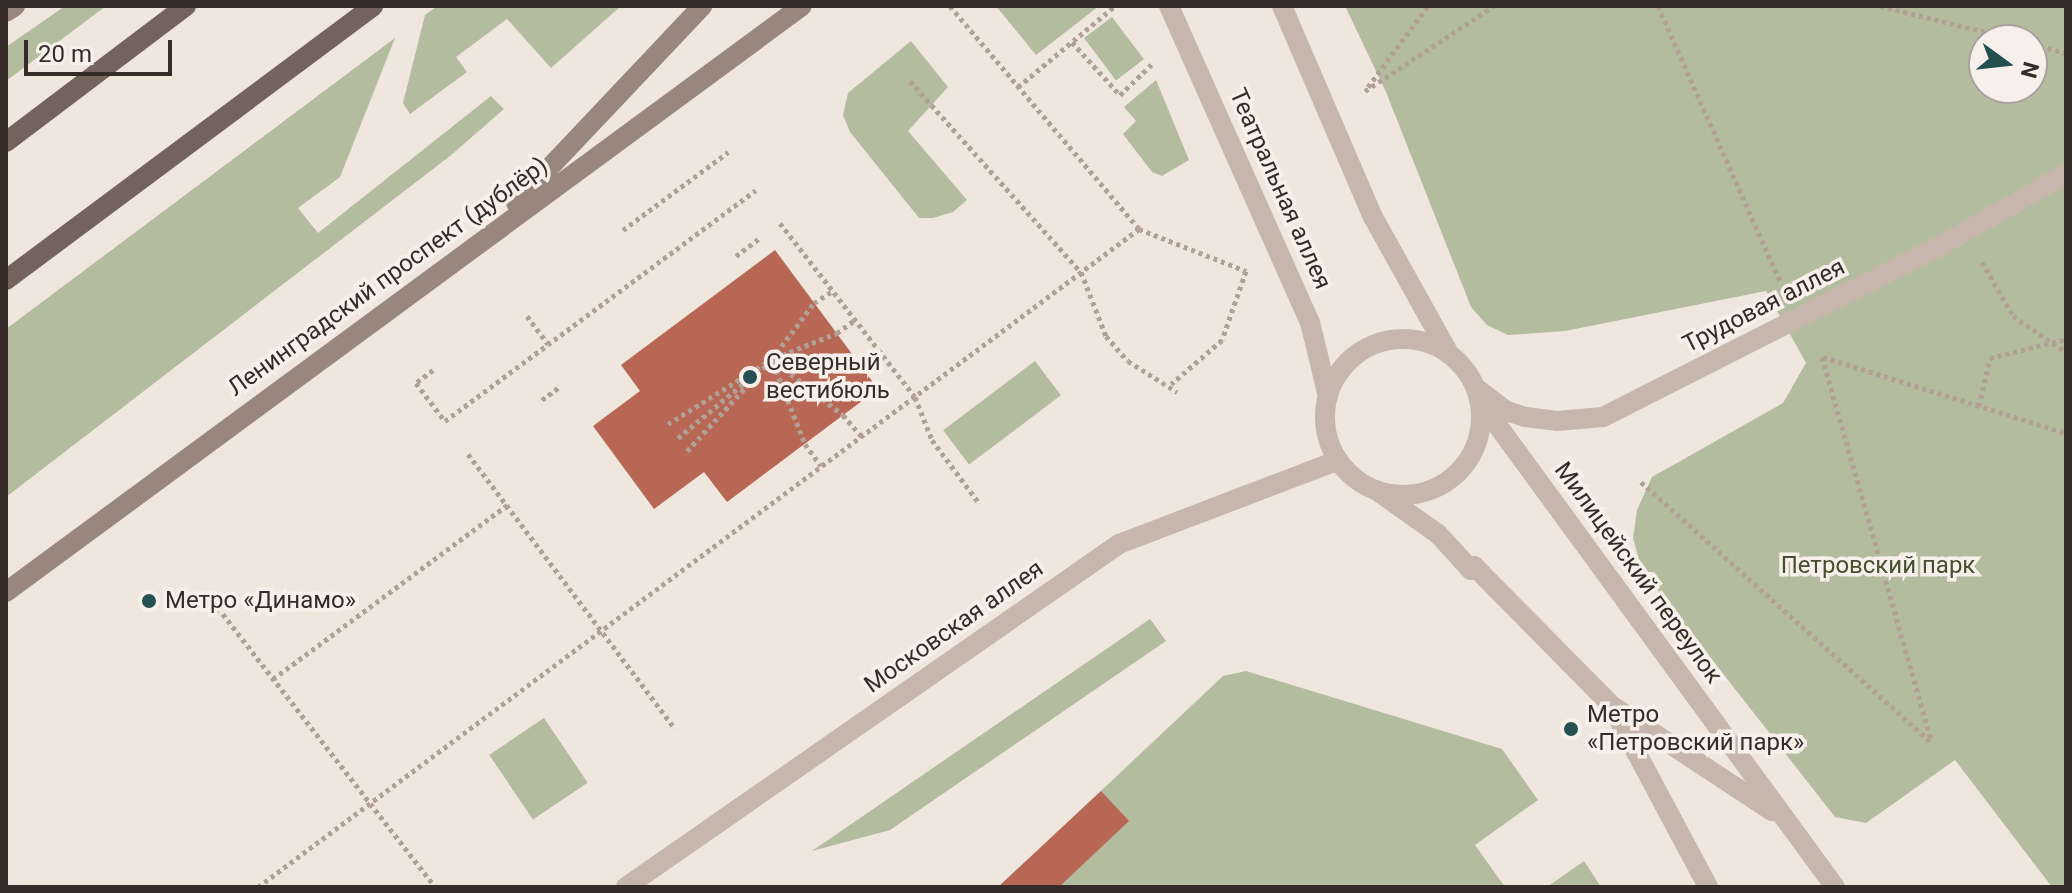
<!DOCTYPE html>
<html>
<head>
<meta charset="utf-8">
<style>
  body { margin:0 }
  #map { position:relative; width:2072px; height:893px; overflow:hidden; background:#efe6de; font-family:Roboto,sans-serif }
  div>[style] { position:absolute }
  .green>* { inset:0; background:#b4bca0; transform-origin:0 0 }
  .building>* { inset:0; background:#b76754 }
  .path>* { height:5px; margin-top:-2.5px; transform-origin:0; background:repeating-linear-gradient(90deg,#b1a096 0 4px,transparent 0 8px) }
  .service>* { height:20px; margin:-10px; padding:0 10px; transform-origin:10px; border-radius:10px; background:#c6b6ab }
  .minor>* { height:20px; margin:-10px; padding:0 10px; transform-origin:10px; border-radius:10px; background:#c6b6ab }
  .tertiary>* { height:20px; margin:-10px; padding:0 10px; transform-origin:10px; border-radius:10px; background:#c6b6ab }
  .tertiary>.ring { margin:-10px; padding:0; box-sizing:content-box; background:none; border:20px solid #c6b6ab; border-radius:50% }
  .secondary>* { height:20px; margin:-10px; padding:0 10px; transform-origin:10px; border-radius:10px; background:#99867d }
  .primary>* { height:20px; margin:-10px; padding:0 10px; transform-origin:10px; border-radius:10px; background:#74635c }
  .dots>* { width:22px; height:22px; translate:-50% -50%; box-sizing:border-box; border:4px solid #f7f0ea; border-radius:50% }
  span { translate:-50% -50%; white-space:nowrap; text-align:center; line-height:1.15; -webkit-text-stroke:7px #f7f0ea; paint-order:stroke }
  .street-label { font-size:24px; color:#352c29 }
  .poi-label { font-size:24px; color:#352c29 }
  .left { translate:0 -50%; text-align:left }
  .park-label { font-size:24px; color:#465030 }
  .frame { position:absolute; inset:0; border:8px solid #352c29; pointer-events:none }
  .north { position:absolute; left:1968px; top:24px; width:80px; height:80px; box-sizing:border-box; background:#f7f0ea; border:2px solid #a9a29d; border-radius:50%; rotate:105deg; font-size:22px; font-weight:700; line-height:32px; text-align:center; color:#352c29 }
  .north::after { content:''; display:block; margin:auto; width:28px; height:36px; background:#245051; clip-path:polygon(50% 0,100% 100%,50% 72%,0 100%) }
  .scale { position:absolute; left:24px; top:40px; width:148px; height:36px; box-sizing:border-box; border:4px solid #352c29; border-top:0; padding-left:10px; font-size:24px; line-height:28px; white-space:nowrap; color:#352c29; -webkit-text-stroke:6px #f7f0ea; paint-order:stroke }
</style>
</head>
<body>
<div id="map">
  <div class="green">
    <i style="clip-path:polygon(65px 6px,106px 6px,6px 81px,6px 47px)"></i>
    <i style="clip-path:polygon(437px 6px,621px 6px,551px 68px,507px 19px,456px 57px,467px 72px,410px 114px,403px 103px,425px 15px)"></i>
    <i style="clip-path:polygon(996px 6px,1099px 6px,1036px 55px)"></i>
    <i style="clip-path:polygon(evenodd,1345px 6px,2066px 6px,2066px 887px,2052px 887px,1955px 760px,1866px 823px,1835px 817px,1642px 570px,1633px 538px,1637px 510px,1652px 477px,1783px 403px,1806px 363px,1766px 291px,1565px 331px,1508px 335px,1487px 325px,1471px 307px,1386px 92px,1345px 6px,1984px 40px,2032px 40px,2032px 88px,1984px 88px,1984px 40px)"></i>
    <i style="left:1112px;top:17px;width:53px;height:35px;rotate:53deg"></i>
    <i style="clip-path:polygon(395px 38px,340px 177px,298px 208px,318px 233px,491px 96px,504px 109px,450px 156px,6px 497px,6px 329px)"></i>
    <i style="clip-path:polygon(911px 41px,948px 87px,908px 131px,967px 200px,953px 212px,933px 218px,919px 218px,850px 132px,843px 115px,848px 93px)"></i>
    <i style="clip-path:polygon(1156px 80px,1189px 160px,1162px 176px,1152px 172px,1123px 134px,1136px 121px,1124px 107px)"></i>
    <i style="left:1035px;top:361px;width:43px;height:115px;rotate:53deg"></i>
    <i style="clip-path:polygon(1150px 619px,1166px 641px,890px 830px,812px 851px)"></i>
    <i style="clip-path:polygon(1246px 671px,1502px 749px,1538px 800px,1475px 845px,1505px 887px,1035px 887px,1018px 869px,1223px 676px)"></i>
    <i style="left:544px;top:718px;width:78px;height:66px;rotate:56deg"></i>
    <i style="clip-path:polygon(1584px 861px,1601px 887px,1547px 887px)"></i>
  </div>
  <div class="building">
    <i style="clip-path:polygon(775px 250px,878px 389px,727px 502px,704px 472px,654px 509px,593px 426px,640px 391px,621px 365px)"></i>
    <i style="clip-path:polygon(1101px 791px,1129px 821px,1059px 887px,998px 887px)"></i>
  </div>
  <div class="path">
    <i style="left:950px;top:6px;width:292px;rotate:49.7deg"></i>
    <i style="left:1139px;top:229px;width:115px;rotate:21.4deg"></i>
    <i style="left:1246px;top:271px;width:73px;rotate:109.2deg"></i>
    <i style="left:1222px;top:340px;width:67px;rotate:139.2deg"></i>
    <i style="left:1658px;top:6px;width:301px;rotate:66.1deg"></i>
    <i style="left:1880px;top:6px;width:142px;rotate:13.8deg"></i>
    <i style="left:1072px;top:42px;width:72px;rotate:47.8deg"></i>
    <i style="left:1120px;top:95px;width:47px;rotate:-44.1deg"></i>
    <i style="left:2032px;top:44px;width:35px;rotate:15deg"></i>
    <i style="left:910px;top:81px;width:256px;rotate:48.2deg"></i>
    <i style="left:1081px;top:272px;width:69px;rotate:68.7deg"></i>
    <i style="left:1106px;top:336px;width:33px;rotate:49deg"></i>
    <i style="left:1128px;top:361px;width:58px;rotate:32.3deg"></i>
    <i style="left:1018px;top:87px;width:126px;rotate:-39.9deg"></i>
    <i style="left:1368px;top:87px;width:101px;rotate:-53.5deg"></i>
    <i style="left:1365px;top:91px;width:154px;rotate:-33.4deg"></i>
    <i style="left:780px;top:223px;width:220px;rotate:52.2deg"></i>
    <i style="left:915px;top:397px;width:46px;rotate:68.4deg"></i>
    <i style="left:932px;top:440px;width:79px;rotate:53.3deg"></i>
    <i style="left:623px;top:230px;width:131px;rotate:-36.6deg"></i>
    <i style="left:736px;top:256px;width:31px;rotate:-37deg"></i>
    <i style="left:1982px;top:262px;width:62px;rotate:60.1deg"></i>
    <i style="left:2013px;top:316px;width:64px;rotate:34.2deg"></i>
    <i style="left:527px;top:316px;width:35px;rotate:53deg"></i>
    <i style="left:1822px;top:357px;width:400px;rotate:74.1deg"></i>
    <i style="left:1823px;top:357px;width:255px;rotate:17.4deg"></i>
    <i style="left:775px;top:358px;width:67px;rotate:-22deg"></i>
    <i style="left:837px;top:333px;width:24px;rotate:-36deg"></i>
    <i style="left:772px;top:359px;width:90px;rotate:38.3deg"></i>
    <i style="left:843px;top:415px;width:28px;rotate:49deg"></i>
    <i style="left:773px;top:363px;width:87px;rotate:68.4deg"></i>
    <i style="left:805px;top:444px;width:27px;rotate:54deg"></i>
    <i style="left:433px;top:370px;width:21px;rotate:143deg"></i>
    <i style="left:416px;top:383px;width:48px;rotate:52.7deg"></i>
    <i style="left:445px;top:421px;width:387px;rotate:-36.6deg"></i>
    <i style="left:542px;top:400px;width:21px;rotate:-37deg"></i>
    <i style="left:1979px;top:406px;width:49px;rotate:-77.1deg"></i>
    <i style="left:1990px;top:358px;width:78px;rotate:-14deg"></i>
    <i style="left:668px;top:424px;width:115px;rotate:-31.9deg"></i>
    <i style="left:678px;top:438px;width:102px;rotate:-39.8deg"></i>
    <i style="left:687px;top:451px;width:125px;rotate:-47.3deg"></i>
    <i style="left:772px;top:359px;width:70px;rotate:-53.1deg"></i>
    <i style="left:814px;top:303px;width:24px;rotate:-33deg"></i>
    <i style="left:468px;top:454px;width:344px;rotate:53deg"></i>
    <i style="left:1641px;top:482px;width:389px;rotate:41.9deg"></i>
    <i style="left:208px;top:595px;width:370px;rotate:52.1deg"></i>
    <i style="left:273px;top:679px;width:292px;rotate:-36.6deg"></i>
    <i style="left:258px;top:887px;width:1100px;rotate:-36.76deg"></i>
  </div>
  <div class="service">
    <i style="left:1611px;top:705px;width:206px;rotate:61.9deg"></i>
  </div>
  <div class="minor">
    <i style="left:1476px;top:388px;width:39px;rotate:37deg"></i>
    <i style="left:1507px;top:411px;width:19px;rotate:18deg"></i>
    <i style="left:1525px;top:417px;width:32px;rotate:7deg"></i>
    <i style="left:1557px;top:421px;width:46px;rotate:-5deg"></i>
    <i style="left:1603px;top:417px;width:376px;rotate:-26.9deg"></i>
    <i style="left:1938px;top:247px;width:147px;rotate:-29.7deg"></i>
    <i style="left:626px;top:887px;width:601px;rotate:-34.83deg"></i>
    <i style="left:1119px;top:544px;width:235px;rotate:-20.9deg"></i>
  </div>
  <div class="tertiary">
    <i style="left:1169px;top:6px;width:346px;rotate:66deg"></i>
    <i style="left:1310px;top:322px;width:77px;rotate:76.5deg"></i>
    <i style="left:1282px;top:6px;width:230px;rotate:66.7deg"></i>
    <i style="left:1373px;top:217px;width:154px;rotate:60.9deg"></i>
    <i class="ring" style="left:1325px;top:339px;width:136px;height:136px"></i>
    <i style="left:1479px;top:400px;width:603px;rotate:53.83deg"></i>
    <i style="left:1376px;top:490px;width:76px;rotate:35.4deg"></i>
    <i style="left:1438px;top:534px;width:49px;rotate:47.5deg"></i>
    <i style="left:1471px;top:570px;width:5px;rotate:-53deg"></i>
    <i style="left:1474px;top:566px;width:195px;rotate:45.4deg"></i>
    <i style="left:1611px;top:705px;width:193px;rotate:33.4deg"></i>
  </div>
  <div class="secondary">
    <i style="left:6px;top:12px;width:11px;rotate:-34deg"></i>
    <i style="left:516px;top:203px;width:271px;rotate:-46.6deg"></i>
    <i style="left:6px;top:592px;width:988px;rotate:-36.36deg"></i>
  </div>
  <div class="primary">
    <i style="left:6px;top:142px;width:226px;rotate:-37.1deg"></i>
    <i style="left:6px;top:280px;width:458px;rotate:-36.7deg"></i>
  </div>
  <div class="dots">
    <i style="left:750px;top:377px;background:#245051"></i>
    <i style="left:149px;top:601px;background:#245051"></i>
    <i style="left:1571px;top:729px;background:#245051"></i>
  </div>
  <div class="street-label">
    <span style="left:1280px;top:189px;rotate:66deg">Театральная аллея</span>
    <span style="left:388px;top:277px;rotate:-36deg">Ленинградский проспект (дублёр)</span>
    <span style="left:1764px;top:306px;rotate:-27deg">Трудовая аллея</span>
    <span style="left:1638px;top:573px;rotate:54deg">Милицейский переулок</span>
    <span style="left:954px;top:627px;rotate:-35deg">Московская аллея</span>
  </div>
  <div class="poi-label">
    <span class="left" style="left:766px;top:377px">Cеверный<br>вестибюль</span>
    <span class="left" style="left:165px;top:601px">Метро «Динамо»</span>
    <span class="left" style="left:1587px;top:729px">Метро<br>«Петровский парк»</span>
  </div>
  <div class="park-label">
    <span style="left:1878px;top:566px">Петровский парк</span>
  </div>
  <div class="frame"></div>
  <div class="north">N</div>
  <div class="scale">20 m</div>
</div>
</body>
</html>
